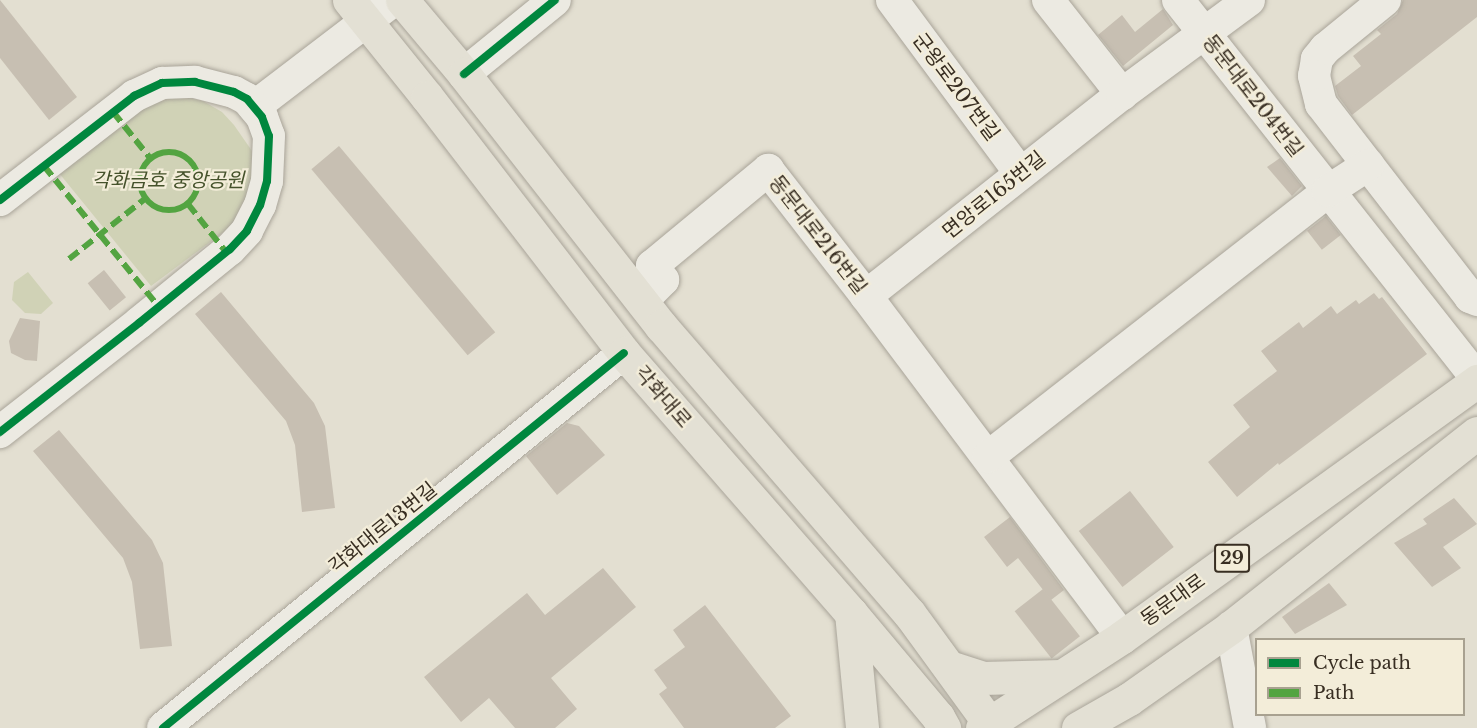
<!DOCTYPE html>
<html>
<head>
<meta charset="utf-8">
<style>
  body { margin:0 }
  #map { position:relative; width:1477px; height:728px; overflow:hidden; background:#e3dfd1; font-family:"Libre Baskerville","Noto Sans KR",serif }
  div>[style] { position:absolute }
  .green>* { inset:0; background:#d0d2b6 }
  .building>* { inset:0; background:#c7bfb2; transform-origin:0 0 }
  .roads { filter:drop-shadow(0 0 2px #a9a499) drop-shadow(0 0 2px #a9a499) }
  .minor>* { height:32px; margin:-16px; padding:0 16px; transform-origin:16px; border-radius:16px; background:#eceae2 }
  .major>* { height:33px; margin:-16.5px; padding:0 16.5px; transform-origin:16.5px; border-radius:16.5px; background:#e3e0d4 }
  .quiet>* { height:6px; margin-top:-3px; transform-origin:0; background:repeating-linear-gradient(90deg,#53a441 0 12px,transparent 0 18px) }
  .quiet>.ring { margin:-3px; padding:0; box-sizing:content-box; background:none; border:6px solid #53a441; border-radius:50% }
  .cycleway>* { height:8px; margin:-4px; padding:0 4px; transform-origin:4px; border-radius:4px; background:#00873e }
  span { translate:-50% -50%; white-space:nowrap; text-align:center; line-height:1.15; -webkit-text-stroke:4.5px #f3edd9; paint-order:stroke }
  .shield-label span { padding:2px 4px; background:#f3edd9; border:2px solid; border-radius:4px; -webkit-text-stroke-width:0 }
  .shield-label { font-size:18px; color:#382e22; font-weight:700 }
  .street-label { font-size:20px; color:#382e22 }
  .park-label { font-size:20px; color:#45522b; font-style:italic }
  .legend { position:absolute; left:1255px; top:638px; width:210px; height:78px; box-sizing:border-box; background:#f3edd9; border:2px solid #a8a190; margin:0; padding:8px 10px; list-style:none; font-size:18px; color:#382e22 }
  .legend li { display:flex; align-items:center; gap:12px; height:30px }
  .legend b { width:30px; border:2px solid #a8a190 }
</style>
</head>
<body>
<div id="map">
  <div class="green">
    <i style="clip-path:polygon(181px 96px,203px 101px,222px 112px,234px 125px,252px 151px,256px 184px,237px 222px,151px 286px,59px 173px,135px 112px,162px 100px)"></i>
    <i style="clip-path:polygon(28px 272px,53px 303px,41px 314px,25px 313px,12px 300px,14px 282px)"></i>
  </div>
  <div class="building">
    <i style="clip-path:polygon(0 0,77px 97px,49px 120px,0 58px)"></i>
    <i style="clip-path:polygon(1403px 0,1477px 0,1477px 17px,1352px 115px,1338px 96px,1335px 86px,1361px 66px,1353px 56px,1381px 34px,1377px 30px,1397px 14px)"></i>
    <i style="clip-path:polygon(1163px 9px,1173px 25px,1123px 66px,1098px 35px,1122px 15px,1135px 32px)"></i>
    <i style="left:339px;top:146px;width:243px;height:36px;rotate:50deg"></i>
    <i style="clip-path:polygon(1280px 158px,1302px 186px,1292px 196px,1267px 167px)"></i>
    <i style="left:1326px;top:216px;width:24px;height:24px;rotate:52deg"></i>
    <i style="left:104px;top:270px;width:35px;height:21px;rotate:51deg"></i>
    <i style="clip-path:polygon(221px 292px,314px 403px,325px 426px,335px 508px,302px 512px,295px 445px,286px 421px,195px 314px)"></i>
    <i style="clip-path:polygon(1374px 293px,1379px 299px,1382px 297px,1427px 354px,1279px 465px,1278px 463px,1237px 497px,1208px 462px,1250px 427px,1233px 405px,1277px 371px,1261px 351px,1299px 322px,1303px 328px,1331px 306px,1337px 314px,1356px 300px,1359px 304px)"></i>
    <i style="clip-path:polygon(20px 318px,40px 321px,37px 361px,25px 360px,11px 353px,9px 341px)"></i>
    <i style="clip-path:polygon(567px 423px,579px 426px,605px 455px,557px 495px,526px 456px)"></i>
    <i style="clip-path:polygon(59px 430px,152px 540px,163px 563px,172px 646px,140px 649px,132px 582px,123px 558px,33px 451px)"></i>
    <i style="left:1130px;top:491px;width:71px;height:65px;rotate:52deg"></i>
    <i style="clip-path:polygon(1454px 498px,1477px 524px,1443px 547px,1461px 568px,1432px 587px,1394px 543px,1427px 524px,1423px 519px)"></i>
    <i style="clip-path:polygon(1010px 517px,1064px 590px,1051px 600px,1018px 558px,1007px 567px,984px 537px)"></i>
    <i style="clip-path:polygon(603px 568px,636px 607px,551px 678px,577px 709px,555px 728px,515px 728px,489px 698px,461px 722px,424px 677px,527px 593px,545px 615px)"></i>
    <i style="clip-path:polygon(1329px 583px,1347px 605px,1295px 634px,1282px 617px)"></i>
    <i style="left:1043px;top:589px;width:60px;height:36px;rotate:52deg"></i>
    <i style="clip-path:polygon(705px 605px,791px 716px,775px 728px,684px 728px,659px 694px,667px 688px,654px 670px,685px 647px,673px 630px)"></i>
  </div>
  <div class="roads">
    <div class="minor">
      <i style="left:892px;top:0;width:215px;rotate:53.5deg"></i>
      <i style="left:1048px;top:0;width:120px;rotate:51.8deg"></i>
      <i style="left:1178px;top:0;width:482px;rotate:51.7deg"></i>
      <i style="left:1385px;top:0;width:77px;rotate:140.8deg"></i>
      <i style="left:1325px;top:49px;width:13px;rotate:129deg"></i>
      <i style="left:1317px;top:59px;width:17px;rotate:100deg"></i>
      <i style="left:1314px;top:76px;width:29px;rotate:76deg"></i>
      <i style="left:1321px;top:104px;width:244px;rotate:52.3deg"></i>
      <i style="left:1470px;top:297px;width:8px;rotate:23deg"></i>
      <i style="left:464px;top:74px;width:117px;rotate:-39.1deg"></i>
      <i style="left:254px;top:107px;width:176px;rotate:-37.4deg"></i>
      <i style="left:0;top:200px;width:170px;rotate:-37.8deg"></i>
      <i style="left:134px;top:96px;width:31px;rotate:-25deg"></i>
      <i style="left:162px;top:83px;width:33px;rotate:-2deg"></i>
      <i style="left:195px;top:82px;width:40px;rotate:14.4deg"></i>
      <i style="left:234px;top:92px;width:15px;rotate:28deg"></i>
      <i style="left:247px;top:99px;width:23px;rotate:50deg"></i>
      <i style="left:262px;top:117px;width:20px;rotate:70deg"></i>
      <i style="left:269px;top:136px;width:45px;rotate:92.5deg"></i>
      <i style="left:267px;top:181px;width:25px;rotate:106deg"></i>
      <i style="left:260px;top:205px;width:29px;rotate:117deg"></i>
      <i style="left:247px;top:231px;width:25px;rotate:133deg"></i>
      <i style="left:230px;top:249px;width:117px;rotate:140.9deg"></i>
      <i style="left:139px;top:323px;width:177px;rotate:141.9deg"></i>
      <i style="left:866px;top:296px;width:326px;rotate:-38.3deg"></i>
      <i style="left:1122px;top:94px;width:158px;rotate:-36.5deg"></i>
      <i style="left:642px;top:301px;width:30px;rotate:-45deg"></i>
      <i style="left:663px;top:280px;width:18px;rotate:-128deg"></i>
      <i style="left:652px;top:266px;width:151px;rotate:-39.6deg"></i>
      <i style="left:768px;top:170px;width:160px;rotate:52.1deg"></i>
      <i style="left:866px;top:296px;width:426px;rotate:53.1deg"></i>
      <i style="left:988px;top:457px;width:432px;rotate:-38deg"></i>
      <i style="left:1328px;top:191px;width:48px;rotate:-33deg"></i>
      <i style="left:1231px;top:627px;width:103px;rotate:79.3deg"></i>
      <i style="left:163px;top:728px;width:594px;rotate:-39.13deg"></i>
    </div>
    <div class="major">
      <i style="left:349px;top:0;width:124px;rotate:51.2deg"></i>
      <i style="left:427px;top:97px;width:323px;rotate:52.4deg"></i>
      <i style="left:624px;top:353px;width:345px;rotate:48.9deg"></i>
      <i style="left:851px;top:613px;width:136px;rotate:50.1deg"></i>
      <i style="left:938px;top:717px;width:13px;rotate:61deg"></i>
      <i style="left:402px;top:0;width:97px;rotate:50deg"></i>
      <i style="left:464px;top:74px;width:320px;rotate:52deg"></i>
      <i style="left:661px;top:326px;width:379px;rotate:49.2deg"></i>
      <i style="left:909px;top:613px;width:142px;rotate:53.9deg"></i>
      <i style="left:851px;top:613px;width:116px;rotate:84.5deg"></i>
      <i style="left:949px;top:667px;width:35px;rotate:18deg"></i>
      <i style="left:982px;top:678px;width:79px;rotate:-1.5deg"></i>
      <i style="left:982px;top:728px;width:167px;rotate:-33deg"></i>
      <i style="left:1122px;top:637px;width:438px;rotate:-35.8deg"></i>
      <i style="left:1078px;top:728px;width:59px;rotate:-29.6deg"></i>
      <i style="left:1129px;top:699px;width:125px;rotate:-35.2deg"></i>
      <i style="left:1231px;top:627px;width:313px;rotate:-38.3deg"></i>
    </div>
  </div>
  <div class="quiet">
    <i style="left:113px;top:112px;width:59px;rotate:51.2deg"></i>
    <i class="ring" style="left:140px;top:152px;width:52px;height:52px"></i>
    <i style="left:44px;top:166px;width:182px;rotate:50.8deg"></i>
    <i style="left:188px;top:204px;width:61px;rotate:51.6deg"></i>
    <i style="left:69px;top:259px;width:98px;rotate:-38.4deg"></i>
  </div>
  <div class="cycleway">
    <i style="left:464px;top:74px;width:117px;rotate:-39.1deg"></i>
    <i style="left:0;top:200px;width:170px;rotate:-37.8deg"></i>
    <i style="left:134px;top:96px;width:31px;rotate:-25deg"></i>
    <i style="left:162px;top:83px;width:33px;rotate:-2deg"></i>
    <i style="left:195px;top:82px;width:40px;rotate:14.4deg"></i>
    <i style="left:234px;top:92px;width:15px;rotate:28deg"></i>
    <i style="left:247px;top:99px;width:23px;rotate:50deg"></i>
    <i style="left:262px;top:117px;width:20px;rotate:70deg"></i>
    <i style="left:269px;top:136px;width:45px;rotate:92.5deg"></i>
    <i style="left:267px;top:181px;width:25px;rotate:106deg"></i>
    <i style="left:260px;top:205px;width:29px;rotate:117deg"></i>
    <i style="left:247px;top:231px;width:25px;rotate:133deg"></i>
    <i style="left:230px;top:249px;width:117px;rotate:140.9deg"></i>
    <i style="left:139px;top:323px;width:177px;rotate:141.9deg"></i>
    <i style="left:163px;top:728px;width:594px;rotate:-39.13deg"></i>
  </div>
  <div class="shield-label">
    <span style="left:1232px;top:558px">29</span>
  </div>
  <div class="street-label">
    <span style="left:956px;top:87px;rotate:53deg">군왕로207번길</span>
    <span style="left:1253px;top:96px;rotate:52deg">동문대로204번길</span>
    <span style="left:994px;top:195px;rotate:-39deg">면앙로165번길</span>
    <span style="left:818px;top:235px;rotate:52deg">동문대로216번길</span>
    <span style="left:663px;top:397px;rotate:49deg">각화대로</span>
    <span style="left:383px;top:528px;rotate:-39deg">각화대로13번길</span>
    <span style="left:1173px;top:600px;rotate:-36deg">동문대로</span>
  </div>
  <div class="park-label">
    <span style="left:168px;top:180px">각화금호 중앙공원</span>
  </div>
  <ul class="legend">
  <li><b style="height:8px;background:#00873e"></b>Cycle path</li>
  <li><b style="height:8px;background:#53a441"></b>Path</li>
  </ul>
</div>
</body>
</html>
